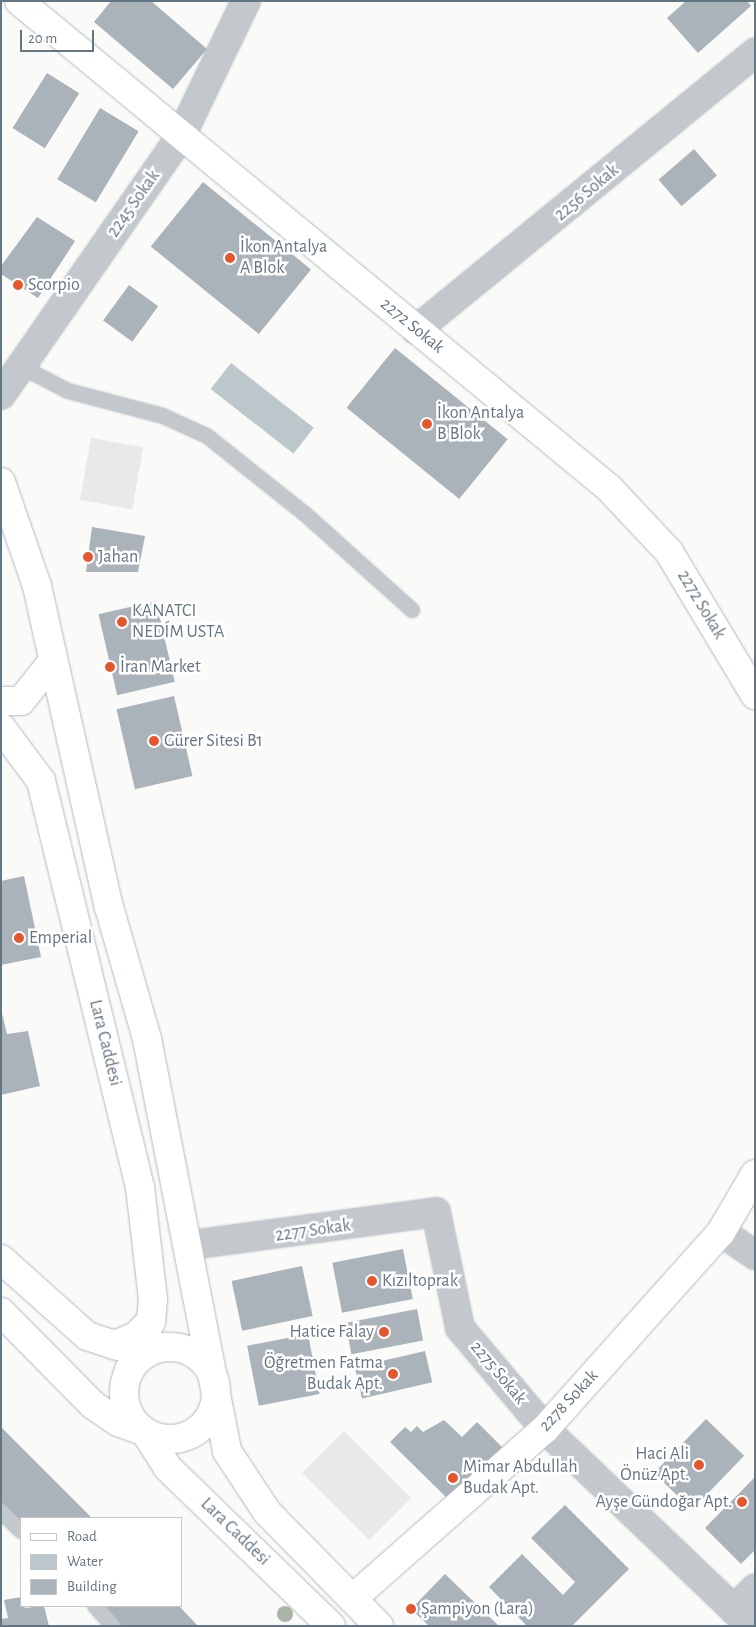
<!DOCTYPE html>
<html>
<head>
<meta charset="utf-8">
<style>
  body { margin:0 }
  #map { position:relative; width:756px; height:1627px; overflow:hidden; background:#fafaf8; font-family:"Alegreya Sans",sans-serif }
  div>[style] { position:absolute }
  .built>* { inset:0; background:#e8e9e9; transform-origin:0 0 }
  .water>* { inset:0; background:#bbc7cb; transform-origin:0 0 }
  .building>* { inset:0; background:#aab3b9; transform-origin:0 0 }
  .roads { filter:drop-shadow(0 0 1px #b3babf) drop-shadow(0 0 1px #b3babf) }
  .lane>* { height:14px; margin:-7px; padding:0 7px; transform-origin:7px; border-radius:7px; background:#c3c8cc }
  .street>* { height:28px; margin:-14px; padding:0 14px; transform-origin:14px; border-radius:14px; background:#c3c8cc }
  .secondary>* { height:28px; margin:-14px; padding:0 14px; transform-origin:14px; border-radius:14px; background:#fff }
  .primary>* { height:28px; margin:-14px; padding:0 14px; transform-origin:14px; border-radius:14px; background:#fff }
  .primary>.ring { margin:-14px; padding:0; box-sizing:content-box; background:none; border:28px solid #fff; border-radius:50% }
  .trees>* { width:16px; height:16px; margin:-8px; border-radius:50%; background:#aab4a7 }
  .dots>* { width:14px; height:14px; translate:-50% -50%; box-sizing:border-box; border:2px solid #fff; border-radius:50% }
  span { translate:-50% -50%; white-space:nowrap; text-align:center; line-height:1.15; -webkit-text-stroke:5px #fff; paint-order:stroke }
  .street-label { font-size:18px; color:#657683 }
  .poi-label { font-size:18px; color:#657683 }
  .left { translate:0 -50%; text-align:left }
  .right { translate:-100% -50%; text-align:right }
  .frame { position:absolute; inset:0; border:2px solid #657683; pointer-events:none }
  .legend { position:absolute; left:20px; top:1517px; width:162px; height:90px; box-sizing:border-box; background:#fff; border:1px solid #c1c8cd; margin:0; padding:6px 9px; list-style:none; font-size:15px; color:#657683 }
  .legend li { display:flex; align-items:center; gap:10px; height:25px }
  .legend b { width:25px; border:1px solid #c1c8cd }
  .scale { position:absolute; left:20px; top:30px; width:74px; height:22px; box-sizing:border-box; border:2px solid #657683; border-top:0; padding-left:6px; font-size:15px; line-height:18px; white-space:nowrap; color:#657683; -webkit-text-stroke:4px #fff; paint-order:stroke }
</style>
</head>
<body>
<div id="map">
  <div class="built">
    <i style="left:91px;top:438px;width:53px;height:63px;rotate:10deg"></i>
    <i style="left:344px;top:1431px;width:95px;height:59px;rotate:45deg"></i>
  </div>
  <div class="water">
    <i style="left:231px;top:363px;width:105px;height:33px;rotate:38deg"></i>
  </div>
  <div class="building">
    <i style="clip-path:polygon(111px 1px,151px 1px,207px 49px,173px 89px,94px 22px)"></i>
    <i style="clip-path:polygon(686px 1px,747px 1px,751px 6px,698px 53px,667px 18px)"></i>
    <i style="left:47px;top:73px;width:38px;height:65px;rotate:32deg"></i>
    <i style="left:100px;top:108px;width:45px;height:83px;rotate:31deg"></i>
    <i style="left:694px;top:149px;width:35px;height:47px;rotate:49deg"></i>
    <i style="left:203px;top:182px;width:139px;height:83px;rotate:39deg"></i>
    <i style="clip-path:polygon(37px 217px,75px 241px,38px 298px,1px 274px,1px 266px)"></i>
    <i style="left:129px;top:285px;width:36px;height:44px;rotate:36deg"></i>
    <i style="left:395px;top:348px;width:145px;height:77px;rotate:39deg"></i>
    <i style="clip-path:polygon(92px 527px,145px 536px,138px 572px,86px 572px)"></i>
    <i style="left:156px;top:601px;width:83px;height:59px;rotate:77deg"></i>
    <i style="left:174px;top:696px;width:82px;height:59px;rotate:77deg"></i>
    <i style="clip-path:polygon(24px 876px,41px 957px,1px 965px,1px 881px)"></i>
    <i style="clip-path:polygon(1px 1009px,7px 1034px,28px 1031px,40px 1086px,1px 1095px)"></i>
    <i style="left:403px;top:1249px;width:51px;height:72px;rotate:79deg"></i>
    <i style="left:302px;top:1266px;width:51px;height:72px;rotate:78deg"></i>
    <i style="left:417px;top:1309px;width:32px;height:73px;rotate:79deg"></i>
    <i style="left:308px;top:1334px;width:61px;height:62px;rotate:79deg"></i>
    <i style="left:425px;top:1351px;width:32px;height:72px;rotate:77deg"></i>
    <i style="left:706px;top:1419px;width:53px;height:75px;rotate:44deg"></i>
    <i style="clip-path:polygon(444px 1420px,462px 1437px,477px 1422px,506px 1451px,453px 1504px,390px 1442px,405px 1427px,411px 1432px,417px 1426px,423px 1432px)"></i>
    <i style="clip-path:polygon(1px 1427px,92px 1518px,21px 1518px,21px 1523px,1px 1503px)"></i>
    <i style="clip-path:polygon(755px 1477px,755px 1550px,741px 1564px,705px 1528px)"></i>
    <i style="clip-path:polygon(565px 1505px,629px 1569px,572px 1626px,527px 1626px,489px 1587px,522px 1554px,563px 1595px,575px 1582px,531px 1538px)"></i>
    <i style="clip-path:polygon(445px 1574px,499px 1626px,429px 1626px,411px 1609px)"></i>
    <i style="clip-path:polygon(21px 1597px,25px 1608px,44px 1606px,49px 1626px,1px 1626px,1px 1619px,8px 1618px,4px 1600px)"></i>
    <i style="clip-path:polygon(102px 1606px,179px 1606px,198px 1626px,122px 1626px)"></i>
  </div>
  <div class="roads">
    <div class="lane">
      <i style="left:20px;top:366px;width:54px;rotate:27.5deg"></i>
      <i style="left:68px;top:391px;width:98px;rotate:14.7deg"></i>
      <i style="left:163px;top:416px;width:48px;rotate:24.4deg"></i>
      <i style="left:207px;top:436px;width:125px;rotate:38.5deg"></i>
      <i style="left:305px;top:514px;width:144px;rotate:41.9deg"></i>
      <i style="left:1px;top:1511px;width:28px;rotate:45deg"></i>
      <i style="left:95px;top:1606px;width:27px;rotate:48deg"></i>
    </div>
    <div class="street">
      <i style="left:416px;top:330px;width:438px;rotate:-39.3deg"></i>
      <i style="left:1px;top:395px;width:315px;rotate:-55.2deg"></i>
      <i style="left:181px;top:136px;width:150px;rotate:-64.3deg"></i>
      <i style="left:721px;top:1232px;width:41px;rotate:34.1deg"></i>
      <i style="left:190px;top:1245px;width:248px;rotate:-7.6deg"></i>
      <i style="left:436px;top:1212px;width:118px;rotate:78.3deg"></i>
      <i style="left:460px;top:1328px;width:132px;rotate:49.9deg"></i>
      <i style="left:545px;top:1429px;width:285px;rotate:43.7deg"></i>
      <i style="left:734px;top:1610px;width:30px;rotate:-46deg"></i>
    </div>
    <div class="secondary">
      <i style="left:19px;top:1px;width:765px;rotate:39.54deg"></i>
      <i style="left:609px;top:488px;width:88px;rotate:46.8deg"></i>
      <i style="left:669px;top:552px;width:167px;rotate:59deg"></i>
      <i style="left:1px;top:1259px;width:115px;rotate:41.8deg"></i>
      <i style="left:87px;top:1336px;width:28px;rotate:18deg"></i>
      <i style="left:114px;top:1345px;width:22px;rotate:-21deg"></i>
      <i style="left:135px;top:1337px;width:23px;rotate:-45deg"></i>
      <i style="left:1px;top:1312px;width:131px;rotate:45.3deg"></i>
      <i style="left:93px;top:1405px;width:30px;rotate:34deg"></i>
      <i style="left:118px;top:1422px;width:29px;rotate:20deg"></i>
      <i style="left:118px;top:1346px;width:48px;rotate:1.2deg"></i>
      <i style="left:352px;top:1599px;width:257px;rotate:-41.4deg"></i>
      <i style="left:545px;top:1429px;width:264px;rotate:-48.2deg"></i>
      <i style="left:721px;top:1232px;width:67px;rotate:-59.6deg"></i>
    </div>
    <div class="primary">
      <i style="left:1px;top:482px;width:110px;rotate:70.9deg"></i>
      <i style="left:37px;top:586px;width:329px;rotate:77.4deg"></i>
      <i style="left:109px;top:907px;width:137px;rotate:73.9deg"></i>
      <i style="left:147px;top:1039px;width:420px;rotate:79deg"></i>
      <i style="left:227px;top:1451px;width:73px;rotate:56.7deg"></i>
      <i style="left:267px;top:1512px;width:160px;rotate:45.5deg"></i>
      <i style="left:1px;top:701px;width:20px"></i>
      <i style="left:21px;top:701px;width:50px;rotate:-51.5deg"></i>
      <i style="left:1px;top:727px;width:67px;rotate:53.5deg"></i>
      <i style="left:41px;top:781px;width:418px;rotate:76.3deg"></i>
      <i style="left:140px;top:1187px;width:113px;rotate:83.4deg"></i>
      <i style="left:153px;top:1299px;width:22px;rotate:95deg"></i>
      <i style="left:151px;top:1321px;width:54px;rotate:114.2deg"></i>
      <i class="ring" style="left:124px;top:1347px;width:64px;height:64px"></i>
      <i style="left:145px;top:1432px;width:43px;rotate:57.4deg"></i>
      <i style="left:168px;top:1468px;width:227px;rotate:44.1deg"></i>
    </div>
  </div>
  <div class="trees">
    <i style="left:285px;top:1614px"></i>
  </div>
  <div class="dots">
    <i style="left:230px;top:258px;background:#e4572e"></i>
    <i style="left:18px;top:285px;background:#e4572e"></i>
    <i style="left:427px;top:424px;background:#e4572e"></i>
    <i style="left:88px;top:557px;background:#e4572e"></i>
    <i style="left:122px;top:622px;background:#e4572e"></i>
    <i style="left:110px;top:667px;background:#e4572e"></i>
    <i style="left:154px;top:741px;background:#e4572e"></i>
    <i style="left:19px;top:938px;background:#e4572e"></i>
    <i style="left:372px;top:1281px;background:#e4572e"></i>
    <i style="left:384px;top:1332px;background:#e4572e"></i>
    <i style="left:393px;top:1374px;background:#e4572e"></i>
    <i style="left:699px;top:1465px;background:#e4572e"></i>
    <i style="left:453px;top:1478px;background:#e4572e"></i>
    <i style="left:742px;top:1502px;background:#e4572e"></i>
    <i style="left:411px;top:1609px;background:#e4572e"></i>
  </div>
  <div class="street-label">
    <span style="left:587px;top:193px;rotate:-40deg">2256 Sokak</span>
    <span style="left:134px;top:204px;rotate:-55deg">2245 Sokak</span>
    <span style="left:412px;top:326px;rotate:39deg">2272 Sokak</span>
    <span style="left:701px;top:605px;rotate:59deg">2272 Sokak</span>
    <span style="left:105px;top:1043px;rotate:76deg">Lara Caddesi</span>
    <span style="left:313px;top:1231px;rotate:-8deg">2277 Sokak</span>
    <span style="left:498px;top:1373px;rotate:50deg">2275 Sokak</span>
    <span style="left:569px;top:1401px;rotate:-47deg">2278 Sokak</span>
    <span style="left:235px;top:1532px;rotate:44deg">Lara Caddesi</span>
  </div>
  <div class="poi-label">
    <span class="left" style="left:240px;top:258px">İkon Antalya<br>A Blok</span>
    <span class="left" style="left:28px;top:285px">Scorpio</span>
    <span class="left" style="left:437px;top:424px">İkon Antalya<br>B Blok</span>
    <span class="left" style="left:98px;top:557px">Jahan</span>
    <span class="left" style="left:132px;top:622px">KANATCI<br>NEDÍM USTA</span>
    <span class="left" style="left:120px;top:667px">İran Market</span>
    <span class="left" style="left:164px;top:741px">Gürer Sitesi B1</span>
    <span class="left" style="left:29px;top:938px">Emperial</span>
    <span class="left" style="left:382px;top:1281px">Kızıltoprak</span>
    <span class="right" style="left:374px;top:1332px">Hatice Falay</span>
    <span class="right" style="left:383px;top:1374px">Öğretmen Fatma<br>Budak Apt.</span>
    <span class="right" style="left:689px;top:1465px">Haci Ali<br>Önüz Apt.</span>
    <span class="left" style="left:463px;top:1478px">Mimar Abdullah<br>Budak Apt.</span>
    <span class="right" style="left:732px;top:1502px">Ayşe Gündoğar Apt.</span>
    <span class="left" style="left:421px;top:1609px">Şampiyon (Lara)</span>
  </div>
  <div class="frame"></div>
  <ul class="legend">
  <li><b style="height:6px;background:#fff"></b>Road</li>
  <li><b style="height:14px;background:#bbc7cb"></b>Water</li>
  <li><b style="height:14px;background:#aab3b9"></b>Building</li>
  </ul>
  <div class="scale">20 m</div>
</div>
</body>
</html>
